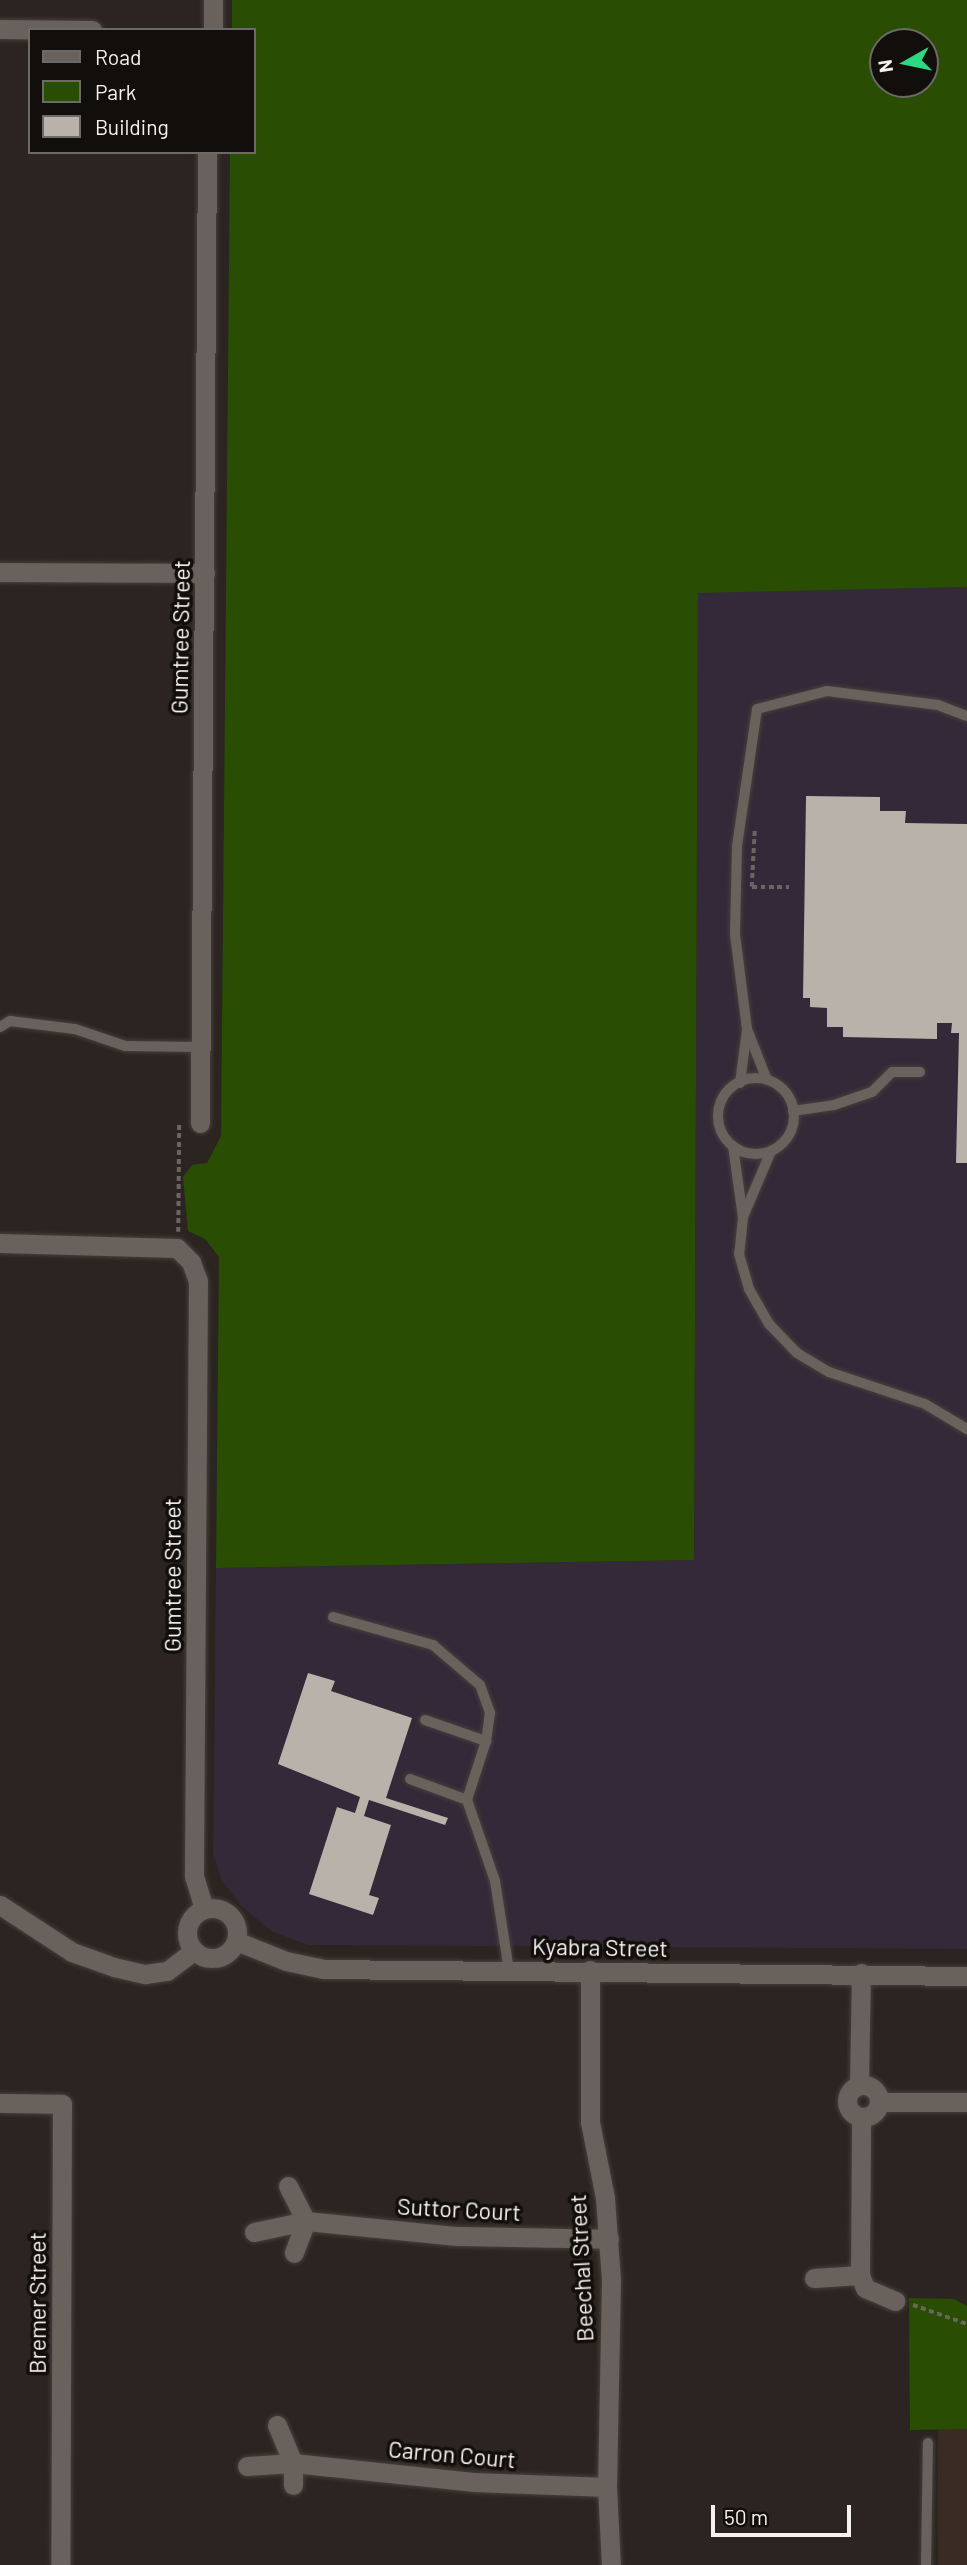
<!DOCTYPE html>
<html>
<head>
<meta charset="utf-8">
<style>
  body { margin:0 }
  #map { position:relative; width:967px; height:2565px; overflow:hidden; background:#2b2420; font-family:Barlow,sans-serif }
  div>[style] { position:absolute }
  .commercial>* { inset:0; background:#332938 }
  .built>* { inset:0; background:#382c24; transform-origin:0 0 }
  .green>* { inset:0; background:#294d03 }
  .building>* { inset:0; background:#b9b2ab }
  .path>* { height:3.5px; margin-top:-1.75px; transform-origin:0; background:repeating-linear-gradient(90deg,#6b6561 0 5px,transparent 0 8.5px) }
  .roads { filter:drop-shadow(0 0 2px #45403c) drop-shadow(0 0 2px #45403c) }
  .service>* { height:10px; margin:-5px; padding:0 5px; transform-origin:5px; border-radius:5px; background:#68615c }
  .service>.ring { margin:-5px; padding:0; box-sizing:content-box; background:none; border:10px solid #68615c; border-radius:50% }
  .minor>* { height:19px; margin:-9.5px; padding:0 9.5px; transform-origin:9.5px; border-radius:9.5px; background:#68615c }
  .minor>.ring { margin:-9.5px; padding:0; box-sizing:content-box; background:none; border:19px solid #68615c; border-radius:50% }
  span { translate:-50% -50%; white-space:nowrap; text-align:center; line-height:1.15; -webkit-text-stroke:7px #110e0c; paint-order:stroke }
  .street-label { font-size:23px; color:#f6f2ef }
  .legend { position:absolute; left:28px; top:28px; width:228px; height:126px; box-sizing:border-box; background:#110e0c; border:2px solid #6d6967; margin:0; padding:9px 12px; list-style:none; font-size:21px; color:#f6f2ef }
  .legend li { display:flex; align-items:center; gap:14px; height:35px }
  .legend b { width:35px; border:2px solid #6d6967 }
  .north { position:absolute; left:869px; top:28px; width:70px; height:70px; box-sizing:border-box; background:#110e0c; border:2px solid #6d6967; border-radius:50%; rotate:261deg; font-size:19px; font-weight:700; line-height:28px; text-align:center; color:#f6f2ef }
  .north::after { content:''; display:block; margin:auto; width:24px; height:32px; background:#2ed883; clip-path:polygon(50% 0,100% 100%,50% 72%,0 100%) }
  .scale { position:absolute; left:711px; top:2505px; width:140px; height:32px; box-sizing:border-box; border:4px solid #f6f2ef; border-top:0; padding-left:9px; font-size:21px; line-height:24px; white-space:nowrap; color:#f6f2ef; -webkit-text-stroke:5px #110e0c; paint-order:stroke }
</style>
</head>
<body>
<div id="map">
  <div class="commercial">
    <i style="clip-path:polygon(967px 587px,967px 1949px,308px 1945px,271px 1931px,241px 1906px,221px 1879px,213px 1853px,216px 1568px,694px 1560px,698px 592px)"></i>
  </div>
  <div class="built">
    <i style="left:938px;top:2429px;width:29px;height:136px"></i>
  </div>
  <div class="green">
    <i style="clip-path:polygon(evenodd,232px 0,967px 0,967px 587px,698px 593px,694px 1560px,216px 1568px,219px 1257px,205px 1239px,188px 1231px,183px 1177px,192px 1165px,207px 1163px,221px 1136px,230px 152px,254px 152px,254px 30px,232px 30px,232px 0,883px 42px,925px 42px,925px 84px,883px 84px,883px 42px)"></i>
    <i style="clip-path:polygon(909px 2298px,954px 2299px,967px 2306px,967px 2429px,910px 2430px)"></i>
  </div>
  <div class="building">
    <i style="clip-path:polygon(806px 796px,880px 797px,880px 811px,906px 811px,905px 823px,967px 824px,967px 1163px,956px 1163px,959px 1033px,951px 1033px,952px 1023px,937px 1023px,937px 1039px,843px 1037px,843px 1027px,827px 1027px,827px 1008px,810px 1007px,810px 998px,803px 998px)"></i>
    <i style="clip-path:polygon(308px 1673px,335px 1681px,331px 1691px,412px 1718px,386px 1798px,448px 1818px,445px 1825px,369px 1800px,364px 1816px,391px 1825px,369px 1895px,379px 1898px,373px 1915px,309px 1894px,337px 1807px,355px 1813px,360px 1797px,278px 1764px)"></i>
  </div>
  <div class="path">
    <i style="left:755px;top:831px;width:56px;rotate:93.1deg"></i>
    <i style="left:752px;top:887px;width:37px"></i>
    <i style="left:178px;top:1232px;width:107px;rotate:-89.5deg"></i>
    <i style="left:913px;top:2305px;width:57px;rotate:19.4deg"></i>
  </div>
  <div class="roads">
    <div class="service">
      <i style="left:0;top:1027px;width:12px;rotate:-31deg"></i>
      <i style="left:10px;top:1021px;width:65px;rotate:7deg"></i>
      <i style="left:75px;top:1029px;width:53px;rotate:18.8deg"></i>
      <i style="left:125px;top:1046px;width:75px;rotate:0.8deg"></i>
      <i class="ring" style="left:718px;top:1078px;width:66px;height:66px"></i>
      <i style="left:767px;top:1080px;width:55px;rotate:-111.4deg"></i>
      <i style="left:747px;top:1029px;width:96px;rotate:-97.2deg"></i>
      <i style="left:735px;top:934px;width:88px;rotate:-88.7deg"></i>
      <i style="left:737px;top:846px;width:138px;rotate:-81.7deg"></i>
      <i style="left:757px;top:709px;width:72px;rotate:-14.4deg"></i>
      <i style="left:827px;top:691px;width:112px;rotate:7.2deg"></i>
      <i style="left:938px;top:705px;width:31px;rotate:21deg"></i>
      <i style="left:740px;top:1083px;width:53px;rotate:-82.5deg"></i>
      <i style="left:793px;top:1111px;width:41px;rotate:-8.3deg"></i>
      <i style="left:834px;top:1105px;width:40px;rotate:-18.9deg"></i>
      <i style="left:872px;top:1092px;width:28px;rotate:-45deg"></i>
      <i style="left:892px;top:1072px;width:28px"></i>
      <i style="left:733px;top:1146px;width:73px;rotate:82.1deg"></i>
      <i style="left:743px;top:1218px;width:36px;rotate:96deg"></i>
      <i style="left:739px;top:1254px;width:36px;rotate:74deg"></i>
      <i style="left:749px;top:1289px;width:40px;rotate:60.3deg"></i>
      <i style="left:769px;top:1324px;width:40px;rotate:46deg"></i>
      <i style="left:797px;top:1353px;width:37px;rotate:31deg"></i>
      <i style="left:829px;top:1372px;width:101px;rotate:18.4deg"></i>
      <i style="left:925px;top:1404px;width:49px;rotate:30.8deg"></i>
      <i style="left:743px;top:1217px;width:72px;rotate:-67deg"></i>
      <i style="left:333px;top:1617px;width:104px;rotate:15.6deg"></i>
      <i style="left:433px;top:1645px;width:62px;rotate:40.4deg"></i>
      <i style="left:480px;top:1685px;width:30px;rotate:70deg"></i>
      <i style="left:490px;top:1713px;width:28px;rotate:98deg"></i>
      <i style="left:486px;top:1741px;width:62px;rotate:107.9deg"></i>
      <i style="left:425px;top:1720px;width:65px;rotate:19deg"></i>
      <i style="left:410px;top:1779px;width:61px;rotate:20.2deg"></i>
      <i style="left:467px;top:1800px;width:86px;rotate:70.9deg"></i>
      <i style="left:495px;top:1881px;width:90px;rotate:81.1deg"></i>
      <i style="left:926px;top:2565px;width:122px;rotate:-89.1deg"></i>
    </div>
    <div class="minor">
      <i style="left:0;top:29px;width:92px;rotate:0.6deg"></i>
      <i style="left:213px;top:30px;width:30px;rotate:-90deg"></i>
      <i style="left:0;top:572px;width:205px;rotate:0.3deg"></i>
      <i style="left:200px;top:1123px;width:971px;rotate:-89.59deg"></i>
      <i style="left:0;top:1243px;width:177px;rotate:1.6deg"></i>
      <i style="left:177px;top:1248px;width:20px;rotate:45deg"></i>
      <i style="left:191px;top:1262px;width:20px;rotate:70deg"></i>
      <i style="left:198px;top:1281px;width:595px;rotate:90.39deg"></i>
      <i style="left:194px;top:1876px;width:34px;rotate:73deg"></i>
      <i style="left:0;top:1905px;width:86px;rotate:33.1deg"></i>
      <i style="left:72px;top:1952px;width:45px;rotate:19.7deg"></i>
      <i style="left:114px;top:1967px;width:32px;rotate:13deg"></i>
      <i style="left:145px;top:1974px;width:22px;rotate:-8deg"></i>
      <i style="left:167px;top:1971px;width:34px;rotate:-37deg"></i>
      <i class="ring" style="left:187px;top:1908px;width:31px;height:31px"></i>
      <i style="left:236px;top:1941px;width:54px;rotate:21.8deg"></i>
      <i style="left:286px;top:1961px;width:38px;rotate:12deg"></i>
      <i style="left:323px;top:1969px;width:644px;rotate:0.62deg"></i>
      <i style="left:590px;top:1970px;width:152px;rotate:90deg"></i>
      <i style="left:590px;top:2122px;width:77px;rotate:78.8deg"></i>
      <i style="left:605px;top:2198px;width:82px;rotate:85.8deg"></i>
      <i style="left:611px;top:2280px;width:207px;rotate:91.1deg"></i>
      <i style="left:607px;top:2487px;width:78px;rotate:87.1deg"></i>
      <i class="ring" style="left:847px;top:2085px;width:13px;height:13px"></i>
      <i style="left:859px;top:2085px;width:112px;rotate:-89deg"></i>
      <i style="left:879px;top:2102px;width:88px"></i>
      <i style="left:0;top:2103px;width:62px;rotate:0.9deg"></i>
      <i style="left:62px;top:2104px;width:461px;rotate:90.2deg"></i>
      <i style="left:288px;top:2186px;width:39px;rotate:63deg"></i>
      <i style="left:306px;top:2221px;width:34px;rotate:111deg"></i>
      <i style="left:254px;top:2232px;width:53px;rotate:-11.9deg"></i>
      <i style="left:306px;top:2221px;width:152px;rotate:5.7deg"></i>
      <i style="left:457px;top:2236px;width:152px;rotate:1.1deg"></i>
      <i style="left:860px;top:2275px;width:158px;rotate:-89.6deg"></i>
      <i style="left:814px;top:2278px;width:46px;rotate:-3.7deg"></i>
      <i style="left:860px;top:2275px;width:14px;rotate:69deg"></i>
      <i style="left:865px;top:2288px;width:33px;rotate:23deg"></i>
      <i style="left:277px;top:2425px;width:41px;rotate:67.2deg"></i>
      <i style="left:293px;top:2463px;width:22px;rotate:90deg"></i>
      <i style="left:247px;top:2466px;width:46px;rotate:-3.7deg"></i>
      <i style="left:293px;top:2463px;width:181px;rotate:6deg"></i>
      <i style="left:473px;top:2482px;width:134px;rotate:2.1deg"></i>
    </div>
  </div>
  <div class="street-label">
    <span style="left:180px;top:637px;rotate:-89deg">Gumtree Street</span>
    <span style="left:172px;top:1575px;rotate:-90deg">Gumtree Street</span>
    <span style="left:600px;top:1947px;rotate:1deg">Kyabra Street</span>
    <span style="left:459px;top:2209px;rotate:3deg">Suttor Court</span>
    <span style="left:581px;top:2268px;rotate:-93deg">Beechal Street</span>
    <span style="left:37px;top:2303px;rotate:-90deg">Bremer Street</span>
    <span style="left:452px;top:2454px;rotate:5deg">Carron Court</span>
  </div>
  <ul class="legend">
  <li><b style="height:9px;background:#68615c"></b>Road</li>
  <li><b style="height:19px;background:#294d03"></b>Park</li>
  <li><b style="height:19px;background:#b9b2ab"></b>Building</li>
  </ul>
  <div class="north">N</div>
  <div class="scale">50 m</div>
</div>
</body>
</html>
